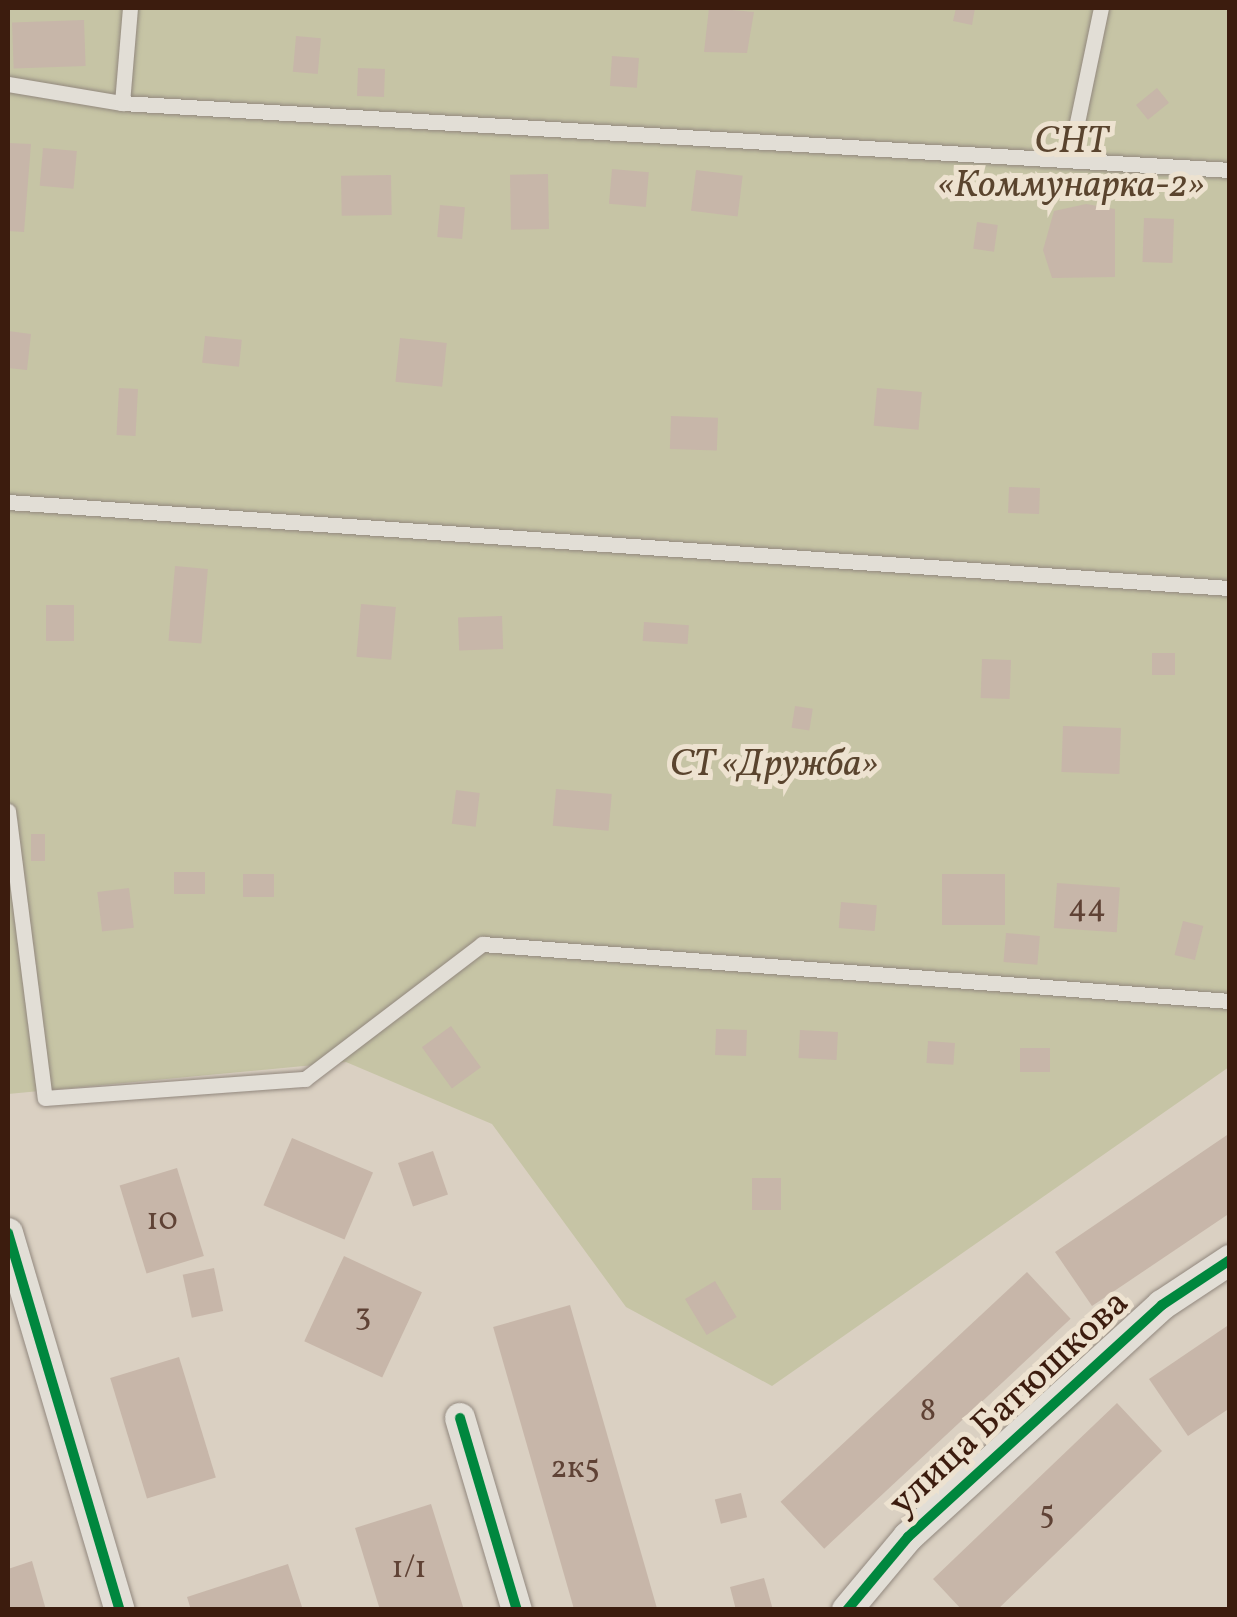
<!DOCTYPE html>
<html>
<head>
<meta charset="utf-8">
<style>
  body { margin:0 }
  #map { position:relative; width:1237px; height:1617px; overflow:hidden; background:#dad0c2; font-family:Vollkorn,serif }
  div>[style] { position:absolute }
  .green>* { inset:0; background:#c6c4a5 }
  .building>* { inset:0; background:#c7b6a9; transform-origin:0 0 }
  .roads { filter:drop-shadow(0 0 2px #92887e) drop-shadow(0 0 2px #92887e) }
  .lane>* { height:15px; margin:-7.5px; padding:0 7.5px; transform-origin:7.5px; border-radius:7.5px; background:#e2ded6 }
  .street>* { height:30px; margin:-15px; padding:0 15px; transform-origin:15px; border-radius:15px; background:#e2ded6 }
  .cycleway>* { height:10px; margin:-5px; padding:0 5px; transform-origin:5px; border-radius:5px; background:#00873e }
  span { translate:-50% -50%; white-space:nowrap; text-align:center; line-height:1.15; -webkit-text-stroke:10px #ede2d0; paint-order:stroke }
  .number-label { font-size:32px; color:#5f4235 }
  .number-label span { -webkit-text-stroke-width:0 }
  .park-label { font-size:38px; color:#5a442e; font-style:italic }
  .street-label { font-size:38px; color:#3c1c0e }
  .frame { position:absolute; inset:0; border:10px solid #3c1c0e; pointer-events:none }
</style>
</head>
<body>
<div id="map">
  <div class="green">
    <i style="clip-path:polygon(8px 8px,1229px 8px,1229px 1067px,772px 1386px,626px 1307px,492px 1124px,346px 1062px,8px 1094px)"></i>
  </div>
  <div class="building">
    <i style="clip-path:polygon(709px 8px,754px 12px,747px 53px,704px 52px)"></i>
    <i style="clip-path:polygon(956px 8px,975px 8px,972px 25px,953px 21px)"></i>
    <i style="left:84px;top:20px;width:46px;height:72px;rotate:88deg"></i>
    <i style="left:296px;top:36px;width:25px;height:36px;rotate:5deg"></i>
    <i style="left:612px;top:56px;width:27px;height:30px;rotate:4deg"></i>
    <i style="left:358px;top:68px;width:27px;height:28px;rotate:2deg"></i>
    <i style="left:1157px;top:88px;width:19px;height:27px;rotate:51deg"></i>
    <i style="clip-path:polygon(8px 143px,31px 144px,24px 232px,8px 231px)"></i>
    <i style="left:43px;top:148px;width:34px;height:38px;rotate:5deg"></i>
    <i style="left:612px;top:169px;width:37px;height:35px;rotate:5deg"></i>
    <i style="left:696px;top:170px;width:47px;height:41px;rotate:7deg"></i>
    <i style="left:548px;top:174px;width:55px;height:38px;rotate:89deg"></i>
    <i style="left:391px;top:175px;width:40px;height:50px;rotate:89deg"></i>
    <i style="clip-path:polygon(1086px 204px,1115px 209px,1115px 277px,1052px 278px,1043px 250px,1054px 211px)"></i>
    <i style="left:440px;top:205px;width:25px;height:32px;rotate:5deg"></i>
    <i style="left:1144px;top:218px;width:30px;height:44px;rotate:2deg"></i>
    <i style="left:977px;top:222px;width:21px;height:27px;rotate:8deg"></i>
    <i style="clip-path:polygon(8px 331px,31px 334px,27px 370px,8px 368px)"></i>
    <i style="left:205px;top:336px;width:37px;height:27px;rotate:6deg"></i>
    <i style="left:400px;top:338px;width:47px;height:44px;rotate:6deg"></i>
    <i style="left:119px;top:388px;width:19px;height:47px;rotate:3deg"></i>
    <i style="left:877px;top:388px;width:45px;height:38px;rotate:5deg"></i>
    <i style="left:671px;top:416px;width:47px;height:33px;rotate:2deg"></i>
    <i style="left:1009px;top:487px;width:31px;height:26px;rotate:2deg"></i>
    <i style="left:175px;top:566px;width:33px;height:75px;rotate:5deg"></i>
    <i style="left:361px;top:604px;width:35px;height:53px;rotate:5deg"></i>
    <i style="left:46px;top:605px;width:28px;height:36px"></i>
    <i style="left:502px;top:616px;width:33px;height:44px;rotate:88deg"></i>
    <i style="left:644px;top:622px;width:45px;height:19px;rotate:4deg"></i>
    <i style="left:1175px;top:653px;width:22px;height:23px;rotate:90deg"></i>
    <i style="left:982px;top:659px;width:29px;height:39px;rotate:2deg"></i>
    <i style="left:795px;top:706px;width:18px;height:22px;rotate:9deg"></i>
    <i style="left:1063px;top:726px;width:58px;height:46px;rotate:2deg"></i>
    <i style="left:556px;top:789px;width:56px;height:37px;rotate:5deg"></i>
    <i style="left:456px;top:790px;width:24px;height:34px;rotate:7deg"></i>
    <i style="left:31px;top:834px;width:14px;height:27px"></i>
    <i style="left:174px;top:872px;width:31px;height:22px"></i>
    <i style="left:274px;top:874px;width:23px;height:31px;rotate:90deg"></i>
    <i style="left:942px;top:874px;width:63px;height:51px"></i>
    <i style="left:1057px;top:883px;width:63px;height:45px;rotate:4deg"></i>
    <i style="left:129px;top:888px;width:40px;height:32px;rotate:83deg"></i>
    <i style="left:841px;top:902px;width:36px;height:26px;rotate:5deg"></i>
    <i style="left:1183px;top:921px;width:21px;height:35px;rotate:14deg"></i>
    <i style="left:1006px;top:933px;width:34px;height:29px;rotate:5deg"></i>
    <i style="left:451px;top:1026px;width:51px;height:36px;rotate:54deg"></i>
    <i style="left:716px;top:1029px;width:31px;height:26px;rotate:2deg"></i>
    <i style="left:800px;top:1030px;width:38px;height:28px;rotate:3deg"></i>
    <i style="left:928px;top:1041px;width:27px;height:22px;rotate:4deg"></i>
    <i style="left:1020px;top:1048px;width:30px;height:24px"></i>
    <i style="clip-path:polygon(1230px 1133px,1230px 1213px,1092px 1306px,1055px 1252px)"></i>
    <i style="left:292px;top:1138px;width:88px;height:73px;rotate:23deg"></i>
    <i style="left:433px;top:1151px;width:46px;height:37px;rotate:71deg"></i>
    <i style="left:177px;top:1168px;width:92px;height:60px;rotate:73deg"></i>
    <i style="left:752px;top:1178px;width:29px;height:32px"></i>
    <i style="left:344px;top:1256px;width:86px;height:94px;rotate:25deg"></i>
    <i style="left:214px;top:1268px;width:44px;height:32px;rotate:78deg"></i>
    <i style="left:1027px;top:1272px;width:64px;height:337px;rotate:47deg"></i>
    <i style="left:715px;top:1281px;width:42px;height:35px;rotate:59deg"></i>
    <i style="left:570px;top:1305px;width:317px;height:80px;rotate:74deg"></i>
    <i style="clip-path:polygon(1230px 1324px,1230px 1408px,1188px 1436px,1149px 1379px)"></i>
    <i style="left:179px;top:1357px;width:126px;height:72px;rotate:73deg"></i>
    <i style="clip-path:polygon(1117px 1403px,1162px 1451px,997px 1610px,962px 1610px,933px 1579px)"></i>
    <i style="left:741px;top:1493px;width:25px;height:27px;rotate:76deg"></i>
    <i style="clip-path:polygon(431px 1504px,464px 1610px,380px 1610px,355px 1528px)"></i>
    <i style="clip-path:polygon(32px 1561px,46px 1610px,8px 1610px,8px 1569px)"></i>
    <i style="clip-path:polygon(288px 1564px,303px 1610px,191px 1610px,187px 1597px)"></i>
    <i style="clip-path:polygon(764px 1578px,773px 1610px,736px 1610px,730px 1587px)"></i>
  </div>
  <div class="roads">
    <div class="lane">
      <i style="left:8px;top:84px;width:116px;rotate:9.5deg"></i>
      <i style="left:122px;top:103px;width:1110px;rotate:3.46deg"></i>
      <i style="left:122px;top:103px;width:95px;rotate:-85.2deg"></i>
      <i style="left:1070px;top:156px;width:151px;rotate:-78.2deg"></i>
      <i style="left:8px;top:502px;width:1225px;rotate:4.03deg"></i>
      <i style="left:8px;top:811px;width:289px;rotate:82.7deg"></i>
      <i style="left:45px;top:1098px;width:261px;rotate:-4.2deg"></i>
      <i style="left:305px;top:1079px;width:223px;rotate:-37.3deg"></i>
      <i style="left:482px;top:944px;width:750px;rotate:4.36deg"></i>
    </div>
    <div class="street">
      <i style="left:8px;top:1233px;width:393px;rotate:73.5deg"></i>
      <i style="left:460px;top:1418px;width:200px;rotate:73.5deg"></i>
      <i style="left:847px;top:1610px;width:95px;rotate:-50.1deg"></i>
      <i style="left:908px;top:1537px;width:344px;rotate:-42.4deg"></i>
      <i style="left:1162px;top:1305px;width:82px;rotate:-33.5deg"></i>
    </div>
  </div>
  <div class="cycleway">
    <i style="left:8px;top:1233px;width:393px;rotate:73.5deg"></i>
    <i style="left:460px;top:1418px;width:200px;rotate:73.5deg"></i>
    <i style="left:847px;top:1610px;width:95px;rotate:-50.1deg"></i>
    <i style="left:908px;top:1537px;width:344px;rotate:-42.4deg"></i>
    <i style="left:1162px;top:1305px;width:82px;rotate:-33.5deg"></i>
  </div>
  <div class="number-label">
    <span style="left:1087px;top:908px">44</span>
    <span style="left:162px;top:1221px">10</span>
    <span style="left:363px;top:1317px">3</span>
    <span style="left:928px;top:1412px">8</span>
    <span style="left:575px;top:1469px">2к5</span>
    <span style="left:1047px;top:1515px">5</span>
    <span style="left:409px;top:1569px">1/1</span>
  </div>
  <div class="park-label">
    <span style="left:1071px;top:165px">СНТ<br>«Коммунарка-2»</span>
    <span style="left:774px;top:766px">СТ «Дружба»</span>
  </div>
  <div class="street-label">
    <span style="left:1010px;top:1404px;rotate:-43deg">улица Батюшкова</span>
  </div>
  <div class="frame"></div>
</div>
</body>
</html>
